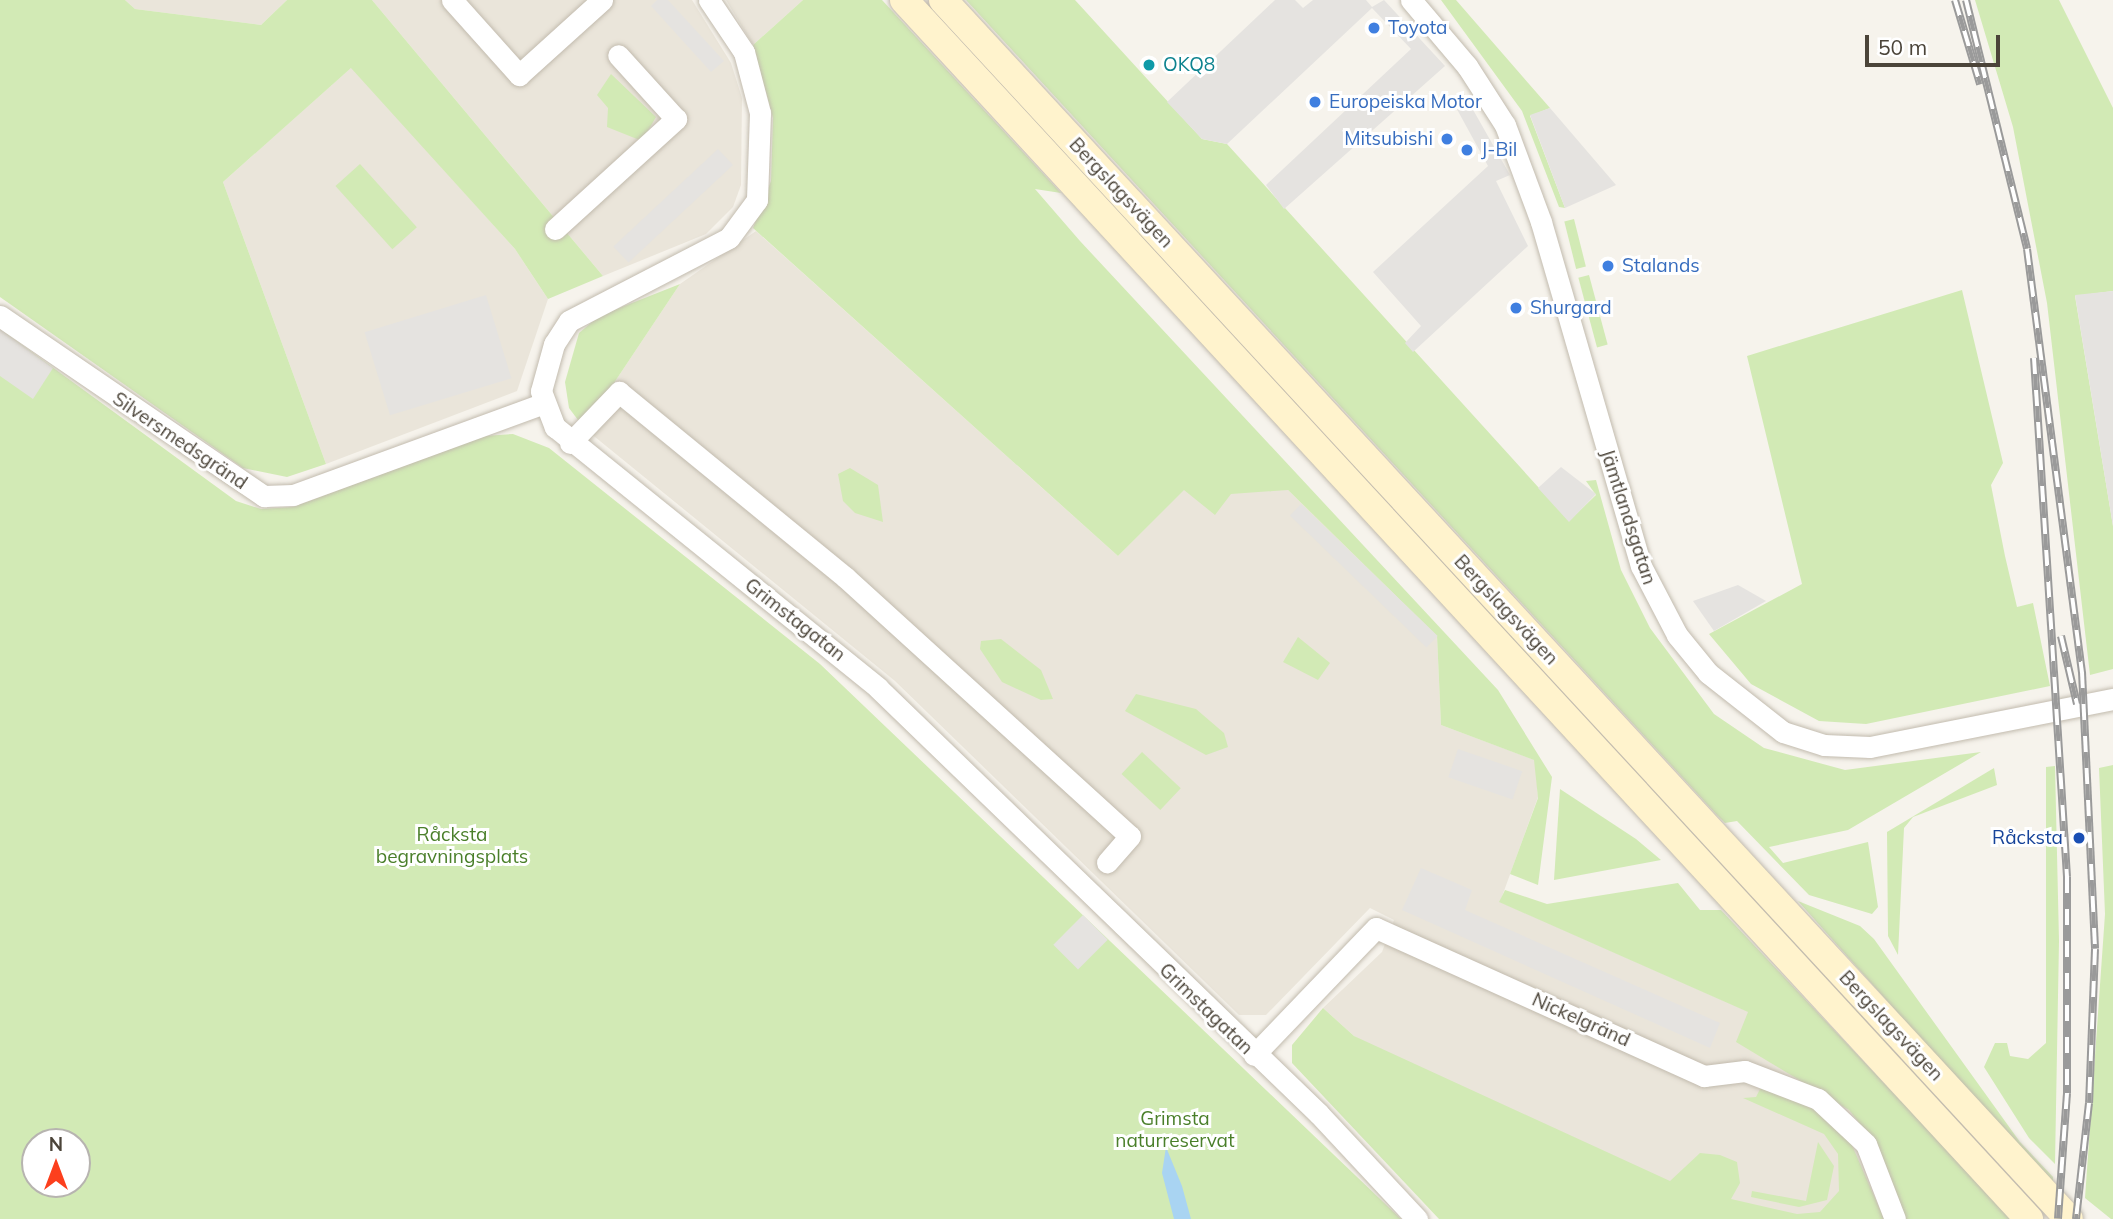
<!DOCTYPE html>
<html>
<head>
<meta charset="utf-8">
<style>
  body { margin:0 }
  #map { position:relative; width:2113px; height:1219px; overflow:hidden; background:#f6f3ec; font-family:Mulish,sans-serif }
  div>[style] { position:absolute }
  .residential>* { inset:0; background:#eae5da }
  .green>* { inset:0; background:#d2eab5; transform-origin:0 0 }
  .parking>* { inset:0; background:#e5e3e0; transform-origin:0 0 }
  .water>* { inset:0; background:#a9d4f2 }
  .roads { filter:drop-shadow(0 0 2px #c2bbae) drop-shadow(0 0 2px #c2bbae) }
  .minor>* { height:21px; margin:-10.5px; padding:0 10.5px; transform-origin:10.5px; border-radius:10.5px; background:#fff }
  .secondary>* { height:28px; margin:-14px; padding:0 14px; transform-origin:14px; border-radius:14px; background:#fff3cd }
  .rail>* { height:8px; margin-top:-4px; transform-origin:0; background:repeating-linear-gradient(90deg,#fff 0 16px,#9a9a9a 0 32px); box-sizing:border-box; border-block:2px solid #9a9a9a }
  .dots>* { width:19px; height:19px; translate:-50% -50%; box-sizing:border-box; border:4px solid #fff; border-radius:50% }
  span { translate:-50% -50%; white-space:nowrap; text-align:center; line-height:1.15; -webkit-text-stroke:6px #fff; paint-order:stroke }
  .shop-label { font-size:19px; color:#366cbe }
  .left { translate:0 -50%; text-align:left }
  .right { translate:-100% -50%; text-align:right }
  .culture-label { font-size:19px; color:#0d838f }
  .street-label { font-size:19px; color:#4b4439 }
  .park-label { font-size:19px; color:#4a7f2a }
  .transit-label { font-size:19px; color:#164399 }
  .north { position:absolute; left:21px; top:1128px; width:70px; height:70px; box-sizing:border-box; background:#fff; border:2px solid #b7b4b0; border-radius:50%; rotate:0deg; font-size:19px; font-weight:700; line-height:28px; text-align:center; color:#4b4439 }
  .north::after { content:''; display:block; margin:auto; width:24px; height:32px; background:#fc3f1d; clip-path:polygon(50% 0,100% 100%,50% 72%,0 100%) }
  .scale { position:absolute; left:1865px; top:35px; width:135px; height:32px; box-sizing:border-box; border:4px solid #4b4439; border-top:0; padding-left:9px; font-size:21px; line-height:24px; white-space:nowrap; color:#4b4439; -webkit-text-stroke:5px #fff; paint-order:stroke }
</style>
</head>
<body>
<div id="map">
  <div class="residential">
    <i style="clip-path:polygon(125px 0,287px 0,261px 25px,135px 9px)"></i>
    <i style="clip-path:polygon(372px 0,692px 0,731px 63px,742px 98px,741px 185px,733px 207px,706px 234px,603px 276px)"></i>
    <i style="clip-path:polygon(726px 0,803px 0,753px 45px)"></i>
    <i style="clip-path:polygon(352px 67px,515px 249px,548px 299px,517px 391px,326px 464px,223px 182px)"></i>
    <i style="clip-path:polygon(756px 231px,1118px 556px,1184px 489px,1288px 490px,1437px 636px,1441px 725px,1535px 760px,1538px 797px,1500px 902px,1749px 1012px,1806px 1080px,1849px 1110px,1875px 1143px,1905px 1219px,1667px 1219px,1354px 1036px,1323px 1008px,1382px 952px,1394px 920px,1370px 908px,1266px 1015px,1239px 1015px,895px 681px,584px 428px,680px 284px)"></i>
  </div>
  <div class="green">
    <i style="clip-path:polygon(0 0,125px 0,135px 9px,261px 25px,287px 0,372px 0,603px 276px,548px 299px,515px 249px,351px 68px,223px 182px,326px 464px,287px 477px,243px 468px,0 297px)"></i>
    <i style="clip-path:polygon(803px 0,882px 0,1061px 193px,1035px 189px,1080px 241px,1498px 690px,1552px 777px,1538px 885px,1510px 874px,1538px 798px,1534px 760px,1441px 725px,1437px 636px,1288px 490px,1231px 494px,1215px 515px,1184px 490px,1118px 556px,753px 228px,771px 181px,773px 118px,753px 45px)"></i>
    <i style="clip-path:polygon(966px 0,1075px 0,1202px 139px,1227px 144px,1569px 521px,1596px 495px,1586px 481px,1596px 480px,1621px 570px,1650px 628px,1714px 714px,1764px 748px,1845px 770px,1981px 752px,1848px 830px,1769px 847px,1783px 863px,1868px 842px,1878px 907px,1872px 914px,1809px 895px,1737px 821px,1725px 823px,1716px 814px)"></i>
    <i style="clip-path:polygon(1441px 0,1456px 0,1550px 108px,1530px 116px,1565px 208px,1559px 207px,1522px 111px)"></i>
    <i style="clip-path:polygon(1975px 0,2059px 0,2113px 108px,2113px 291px,2075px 296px,2113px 526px,2113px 669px,2090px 675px,2047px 303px,2013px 127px)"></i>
    <i style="clip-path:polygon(611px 74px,656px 117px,642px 141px,607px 127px,608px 108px,597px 95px)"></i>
    <i style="left:360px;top:164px;width:85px;height:33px;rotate:48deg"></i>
    <i style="left:1574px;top:219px;width:49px;height:10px;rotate:76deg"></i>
    <i style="left:1589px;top:275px;width:72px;height:11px;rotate:75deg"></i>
    <i style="clip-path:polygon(680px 284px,584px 428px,569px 408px,565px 382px,579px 333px,599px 316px)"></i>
    <i style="clip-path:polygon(1962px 290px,2003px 463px,1991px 485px,2005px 556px,2017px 607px,2033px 603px,2050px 686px,1866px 724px,1819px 721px,1751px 684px,1709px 634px,1802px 584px,1747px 356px)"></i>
    <i style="clip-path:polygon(evenodd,0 329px,236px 501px,261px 509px,293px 507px,484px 436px,513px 434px,549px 448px,820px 664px,1401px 1219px,0 1219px,0 329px,35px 1142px,77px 1142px,77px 1184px,35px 1184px,35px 1142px)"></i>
    <i style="clip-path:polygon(850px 468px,878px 485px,883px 522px,855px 513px,843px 501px,838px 474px)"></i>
    <i style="clip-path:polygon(1298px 637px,1330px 663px,1318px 680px,1283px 662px)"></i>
    <i style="clip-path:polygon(1001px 639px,1041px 670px,1053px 699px,1041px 700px,1002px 682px,980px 649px,981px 641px)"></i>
    <i style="clip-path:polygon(1136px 694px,1196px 709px,1224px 733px,1228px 747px,1206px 755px,1125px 711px)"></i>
    <i style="left:1142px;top:752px;width:53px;height:30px;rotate:43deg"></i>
    <i style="clip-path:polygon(2113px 765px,2113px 1219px,2111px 1219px,2085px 1198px,2105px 914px,2099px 768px)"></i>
    <i style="clip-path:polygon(2055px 766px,2059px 941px,2055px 1164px,2029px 1138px,1984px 1067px,1995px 1043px,2007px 1043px,2010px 1056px,2028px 1059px,2046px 1043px,2046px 767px)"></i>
    <i style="clip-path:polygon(1994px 768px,1997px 785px,1913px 817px,1904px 828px,1898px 955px,1888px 936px,1887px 832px)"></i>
    <i style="clip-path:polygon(1560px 789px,1636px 839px,1661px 860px,1554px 880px)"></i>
    <i style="clip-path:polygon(1678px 883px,1700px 910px,1721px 910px,2012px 1219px,1905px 1219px,1875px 1143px,1849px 1110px,1736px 1042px,1748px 1012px,1499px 902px,1505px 890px,1547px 904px)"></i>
    <i style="clip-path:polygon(1798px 901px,1860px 926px,1874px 939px,2020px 1142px,2053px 1177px,2053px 1187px)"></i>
    <i style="clip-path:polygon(1323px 1008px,1354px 1036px,1670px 1181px,1700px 1153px,1720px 1155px,1737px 1162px,1740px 1183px,1731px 1199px,1797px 1214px,1820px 1212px,1839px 1191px,1838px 1154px,1824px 1134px,1743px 1098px,1756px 1097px,1763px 1083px,1808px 1104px,1848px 1136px,1884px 1219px,1439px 1219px,1292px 1063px,1292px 1045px)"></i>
    <i style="clip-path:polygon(1818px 1142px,1834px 1166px,1827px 1200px,1799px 1207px,1751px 1197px,1752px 1191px,1806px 1201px)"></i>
  </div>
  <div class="parking">
    <i style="clip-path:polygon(657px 0,668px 0,724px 61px,711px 72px,651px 6px)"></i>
    <i style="clip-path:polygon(1275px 0,1295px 0,1303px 8px,1313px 0,1366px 0,1372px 7px,1384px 0,1445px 66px,1284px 209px,1266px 185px,1411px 49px,1372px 8px,1227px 144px,1202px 139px,1167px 102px)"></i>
    <i style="clip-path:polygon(1463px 92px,1510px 175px,1496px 181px,1528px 246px,1413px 352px,1405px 343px,1421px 326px,1373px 272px,1488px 166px,1453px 102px)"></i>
    <i style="clip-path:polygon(1550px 108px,1616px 185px,1565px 208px,1530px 115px)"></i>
    <i style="left:718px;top:149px;width:22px;height:143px;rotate:47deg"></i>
    <i style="clip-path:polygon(2113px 291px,2113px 526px,2075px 295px)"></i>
    <i style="left:486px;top:295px;width:87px;height:127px;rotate:73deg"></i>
    <i style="clip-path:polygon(0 329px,53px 368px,33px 399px,0 376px)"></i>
    <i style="clip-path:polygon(1561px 467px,1596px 494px,1569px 522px,1538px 488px)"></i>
    <i style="left:1301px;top:504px;width:190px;height:16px;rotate:44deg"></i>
    <i style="clip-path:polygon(1738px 585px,1766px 601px,1714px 631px,1693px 601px)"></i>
    <i style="left:1458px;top:749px;width:68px;height:30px;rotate:19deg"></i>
    <i style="clip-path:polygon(1421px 868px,1472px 890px,1465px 910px,1720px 1023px,1710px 1048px,1402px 910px)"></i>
    <i style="left:1083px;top:915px;width:35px;height:42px;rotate:45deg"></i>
  </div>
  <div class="water">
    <i style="clip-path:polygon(1166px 1147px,1182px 1186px,1191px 1219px,1174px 1219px,1162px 1173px)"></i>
  </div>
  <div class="roads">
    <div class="minor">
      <i style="left:452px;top:0;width:101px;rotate:48.2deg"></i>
      <i style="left:519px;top:75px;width:112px;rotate:-42.1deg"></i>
      <i style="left:709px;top:0;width:63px;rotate:56.1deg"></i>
      <i style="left:744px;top:52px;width:63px;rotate:75.3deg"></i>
      <i style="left:760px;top:113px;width:87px;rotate:92deg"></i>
      <i style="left:757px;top:200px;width:47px;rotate:126.4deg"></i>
      <i style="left:729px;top:238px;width:180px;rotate:152.6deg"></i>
      <i style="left:569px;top:321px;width:27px;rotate:123deg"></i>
      <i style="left:554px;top:344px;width:49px;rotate:105.5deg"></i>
      <i style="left:541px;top:391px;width:39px;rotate:69deg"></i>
      <i style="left:555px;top:427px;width:415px;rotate:38.9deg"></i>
      <i style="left:878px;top:688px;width:613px;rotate:44.01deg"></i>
      <i style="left:1319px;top:1114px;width:144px;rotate:47deg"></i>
      <i style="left:1411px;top:0;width:87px;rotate:49.7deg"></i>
      <i style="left:1467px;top:66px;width:70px;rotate:57.2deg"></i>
      <i style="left:1505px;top:125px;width:103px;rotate:69.6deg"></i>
      <i style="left:1541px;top:222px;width:358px;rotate:73.8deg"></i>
      <i style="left:1641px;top:566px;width:78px;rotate:62.4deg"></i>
      <i style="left:1677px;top:635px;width:49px;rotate:50.8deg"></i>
      <i style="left:1708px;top:673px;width:95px;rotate:38.2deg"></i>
      <i style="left:1783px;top:732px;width:43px;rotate:17.6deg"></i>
      <i style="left:1824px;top:745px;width:46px;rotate:2.5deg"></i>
      <i style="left:1870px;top:747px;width:248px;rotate:-11.2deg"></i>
      <i style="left:555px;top:229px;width:164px;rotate:-42.3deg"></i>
      <i style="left:676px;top:119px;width:86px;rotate:-132.2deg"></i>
      <i style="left:0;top:316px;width:320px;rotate:34.3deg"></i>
      <i style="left:264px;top:496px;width:29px;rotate:-2deg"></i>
      <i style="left:293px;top:495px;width:267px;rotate:-20.1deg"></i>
      <i style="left:570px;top:443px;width:71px;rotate:-46.1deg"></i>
      <i style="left:619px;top:392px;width:292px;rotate:39.3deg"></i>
      <i style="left:845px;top:577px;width:385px;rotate:42.3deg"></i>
      <i style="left:1130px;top:836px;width:35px;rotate:131deg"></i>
      <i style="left:1254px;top:1055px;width:176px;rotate:-46.2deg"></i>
      <i style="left:1376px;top:928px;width:360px;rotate:24.3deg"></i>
      <i style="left:1704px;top:1076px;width:41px;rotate:-7deg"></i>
      <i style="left:1745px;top:1071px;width:78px;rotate:21deg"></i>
      <i style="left:1818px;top:1099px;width:66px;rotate:43.2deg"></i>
      <i style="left:1866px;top:1144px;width:80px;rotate:68.9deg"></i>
    </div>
    <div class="secondary">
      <i style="left:904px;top:0;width:1659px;rotate:47.3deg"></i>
      <i style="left:943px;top:0;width:1659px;rotate:47.27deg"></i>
    </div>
  </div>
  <div class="rail">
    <i style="left:1955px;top:0;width:88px;rotate:73.4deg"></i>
    <i style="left:1966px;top:0;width:256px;rotate:76.2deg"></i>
    <i style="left:2027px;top:249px;width:427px;rotate:82.6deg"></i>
    <i style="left:2082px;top:672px;width:277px;rotate:87.3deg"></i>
    <i style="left:2095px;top:949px;width:154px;rotate:92.2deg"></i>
    <i style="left:2089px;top:1103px;width:117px;rotate:96.4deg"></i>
    <i style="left:2034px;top:358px;width:520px;rotate:86.36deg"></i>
    <i style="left:2067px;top:877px;width:216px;rotate:90deg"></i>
    <i style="left:2067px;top:1093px;width:126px;rotate:94.1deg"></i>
    <i style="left:2061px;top:636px;width:70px;rotate:76.8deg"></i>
  </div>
  <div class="dots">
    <i style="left:1374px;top:28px;background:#3f7fe0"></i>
    <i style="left:1149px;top:65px;background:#0f9aa8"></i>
    <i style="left:1315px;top:102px;background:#3f7fe0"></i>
    <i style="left:1447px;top:139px;background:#3f7fe0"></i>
    <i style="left:1467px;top:150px;background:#3f7fe0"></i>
    <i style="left:1608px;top:266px;background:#3f7fe0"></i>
    <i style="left:1516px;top:308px;background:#3f7fe0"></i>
    <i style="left:2079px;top:838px;background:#1a4fb4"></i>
  </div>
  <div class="shop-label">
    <span class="left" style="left:1388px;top:28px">Toyota</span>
    <span class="left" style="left:1329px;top:102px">Europeiska Motor</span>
    <span class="right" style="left:1433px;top:139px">Mitsubishi</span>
    <span class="left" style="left:1481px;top:150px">J-Bil</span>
    <span class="left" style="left:1622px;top:266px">Stalands</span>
    <span class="left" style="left:1530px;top:308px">Shurgard</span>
  </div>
  <div class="culture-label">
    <span class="left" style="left:1163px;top:65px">OKQ8</span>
  </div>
  <div class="street-label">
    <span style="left:1121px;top:193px;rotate:47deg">Bergslagsvägen</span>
    <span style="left:180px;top:441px;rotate:34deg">Silversmedsgränd</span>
    <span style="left:1628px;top:517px;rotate:72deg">Jämtlandsgatan</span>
    <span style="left:1506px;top:610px;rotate:47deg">Bergslagsvägen</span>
    <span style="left:795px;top:620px;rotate:38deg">Grimstagatan</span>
    <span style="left:1206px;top:1009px;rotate:44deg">Grimstagatan</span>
    <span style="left:1581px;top:1020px;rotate:24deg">Nickelgränd</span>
    <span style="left:1891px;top:1026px;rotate:47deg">Bergslagsvägen</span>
  </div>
  <div class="park-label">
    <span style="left:452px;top:846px">Råcksta<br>begravningsplats</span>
    <span style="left:1175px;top:1130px">Grimsta<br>naturreservat</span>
  </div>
  <div class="transit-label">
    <span class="right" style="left:2063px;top:838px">Råcksta</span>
  </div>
  <div class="north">N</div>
  <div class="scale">50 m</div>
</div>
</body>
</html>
